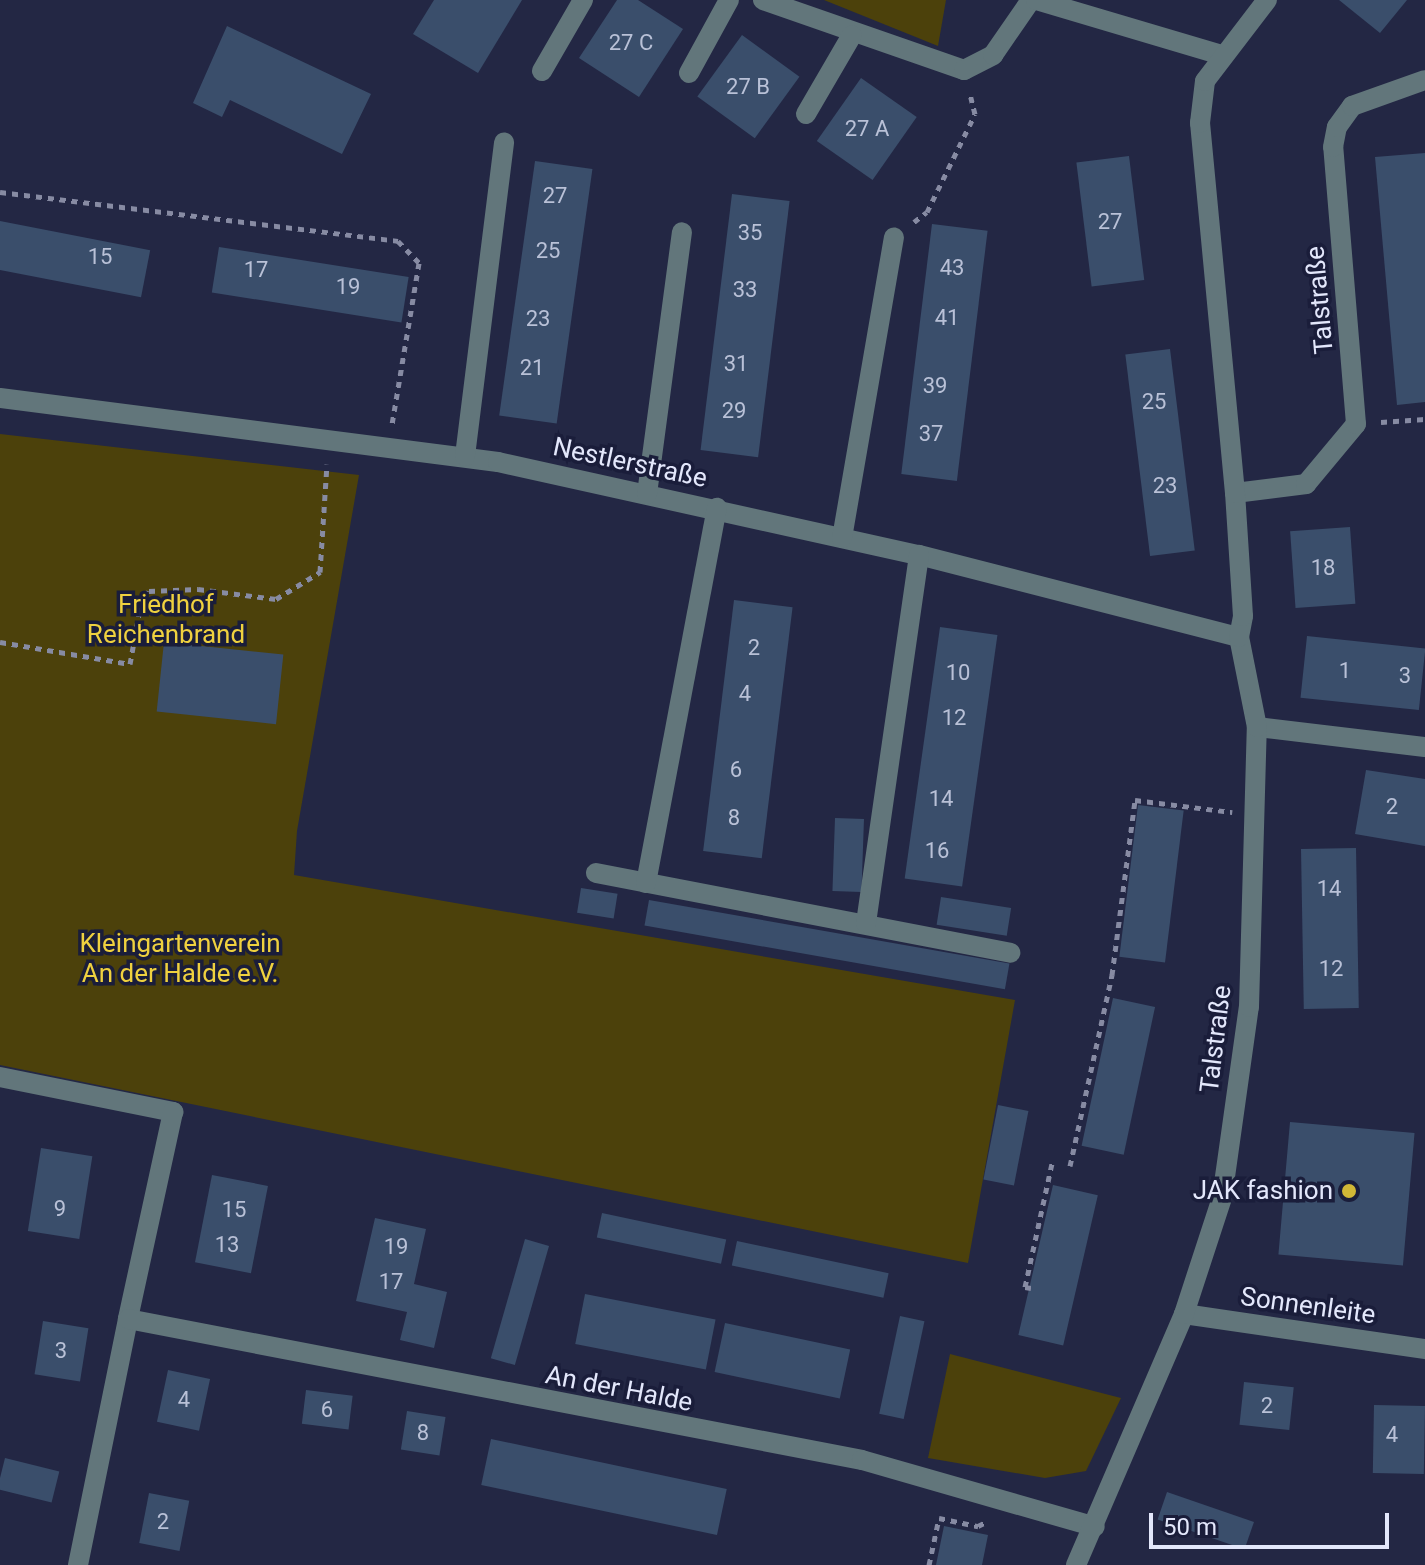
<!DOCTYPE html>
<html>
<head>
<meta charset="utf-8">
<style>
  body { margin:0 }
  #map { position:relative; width:1425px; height:1565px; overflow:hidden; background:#232744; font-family:Roboto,sans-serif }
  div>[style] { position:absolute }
  .green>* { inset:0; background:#4c410b }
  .building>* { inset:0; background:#3a4e6b; transform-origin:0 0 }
  .path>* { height:5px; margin-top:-2.5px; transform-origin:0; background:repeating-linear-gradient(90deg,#878ba3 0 6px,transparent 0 12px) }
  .minor>* { height:20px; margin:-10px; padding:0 10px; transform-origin:10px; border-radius:10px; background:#62767b }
  .dots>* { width:22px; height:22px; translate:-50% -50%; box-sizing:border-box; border:4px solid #1a1d3a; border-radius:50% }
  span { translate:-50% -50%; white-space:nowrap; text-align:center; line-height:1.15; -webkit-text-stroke:7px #1a1d3a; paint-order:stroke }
  .number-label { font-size:22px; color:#b9c1d7 }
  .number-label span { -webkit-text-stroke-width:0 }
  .street-label { font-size:26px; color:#e3e7fb }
  .park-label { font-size:26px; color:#efd13f }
  .poi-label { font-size:26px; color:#e3e7fb }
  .right { translate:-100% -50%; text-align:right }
  .scale { position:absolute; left:1149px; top:1513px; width:240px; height:36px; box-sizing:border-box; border:4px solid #e3e7fb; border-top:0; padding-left:10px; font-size:24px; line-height:28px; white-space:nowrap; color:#e3e7fb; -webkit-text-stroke:6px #1a1d3a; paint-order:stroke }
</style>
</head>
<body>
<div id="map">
  <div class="green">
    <i style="clip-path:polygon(824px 0,946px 0,938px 46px)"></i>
    <i style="clip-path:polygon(0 434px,359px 475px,297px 831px,294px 875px,1015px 1000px,968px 1263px,0 1065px)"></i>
    <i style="clip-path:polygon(950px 1354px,1121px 1398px,1086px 1471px,1045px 1478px,928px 1458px)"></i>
  </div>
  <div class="building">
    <i style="clip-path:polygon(434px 0,522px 0,478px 73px,413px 34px)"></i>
    <i style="clip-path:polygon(617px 0,638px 0,683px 29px,639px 97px,579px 58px)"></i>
    <i style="clip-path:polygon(1339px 0,1407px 0,1380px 33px)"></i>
    <i style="clip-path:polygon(227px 26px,371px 94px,342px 154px,230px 100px,222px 117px,193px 103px)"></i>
    <i style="left:742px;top:35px;width:71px;height:76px;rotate:36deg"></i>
    <i style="left:861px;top:78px;width:68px;height:77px;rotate:35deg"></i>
    <i style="clip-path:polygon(1425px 153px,1425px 402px,1397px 405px,1375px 157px)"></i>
    <i style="left:1129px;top:156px;width:125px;height:53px;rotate:83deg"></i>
    <i style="left:535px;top:161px;width:58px;height:257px;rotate:8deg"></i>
    <i style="left:732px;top:194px;width:58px;height:258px;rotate:7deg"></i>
    <i style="left:0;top:221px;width:153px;height:48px;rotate:11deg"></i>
    <i style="left:932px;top:224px;width:56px;height:252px;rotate:7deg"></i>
    <i style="left:219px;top:247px;width:192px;height:46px;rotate:9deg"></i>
    <i style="left:1170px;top:349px;width:203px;height:45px;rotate:83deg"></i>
    <i style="left:1350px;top:527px;width:77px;height:60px;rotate:86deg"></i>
    <i style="left:734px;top:600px;width:59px;height:253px;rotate:7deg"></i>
    <i style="left:940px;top:627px;width:58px;height:254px;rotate:8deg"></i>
    <i style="left:1307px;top:636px;width:119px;height:62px;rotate:6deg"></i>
    <i style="left:164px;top:642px;width:120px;height:70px;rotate:6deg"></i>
    <i style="clip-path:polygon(1366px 770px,1425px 779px,1425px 846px,1355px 834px)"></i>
    <i style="left:1138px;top:805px;width:46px;height:153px;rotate:7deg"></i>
    <i style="left:835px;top:818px;width:29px;height:73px;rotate:2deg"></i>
    <i style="left:1356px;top:848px;width:160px;height:55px;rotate:89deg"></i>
    <i style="left:581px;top:888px;width:37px;height:25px;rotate:9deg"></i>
    <i style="left:941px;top:897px;width:71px;height:28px;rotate:9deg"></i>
    <i style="left:649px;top:900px;width:366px;height:26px;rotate:10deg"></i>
    <i style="left:1113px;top:998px;width:43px;height:151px;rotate:12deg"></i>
    <i style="left:998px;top:1105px;width:31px;height:76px;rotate:11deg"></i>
    <i style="left:1290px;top:1122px;width:125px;height:133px;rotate:5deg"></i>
    <i style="left:41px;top:1148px;width:52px;height:84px;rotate:9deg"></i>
    <i style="left:212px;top:1175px;width:57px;height:89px;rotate:11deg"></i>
    <i style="left:1053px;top:1185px;width:46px;height:154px;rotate:13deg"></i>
    <i style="left:602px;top:1213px;width:127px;height:25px;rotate:12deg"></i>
    <i style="clip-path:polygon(375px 1218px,426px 1229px,414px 1284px,447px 1292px,434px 1348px,400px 1340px,407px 1312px,356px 1301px)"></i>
    <i style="left:525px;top:1239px;width:25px;height:124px;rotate:16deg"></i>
    <i style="left:737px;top:1241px;width:155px;height:25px;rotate:12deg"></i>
    <i style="left:585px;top:1294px;width:133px;height:51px;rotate:11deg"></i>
    <i style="left:900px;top:1316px;width:25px;height:100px;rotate:12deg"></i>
    <i style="left:43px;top:1321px;width:46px;height:54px;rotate:9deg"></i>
    <i style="left:725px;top:1323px;width:128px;height:50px;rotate:12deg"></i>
    <i style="left:168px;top:1370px;width:43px;height:53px;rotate:12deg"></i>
    <i style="left:1244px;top:1382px;width:50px;height:43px;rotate:6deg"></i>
    <i style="left:306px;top:1390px;width:47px;height:34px;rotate:7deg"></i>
    <i style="left:1374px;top:1405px;width:51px;height:68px;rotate:1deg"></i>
    <i style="left:407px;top:1411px;width:39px;height:39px;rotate:9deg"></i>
    <i style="left:491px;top:1439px;width:241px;height:47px;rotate:12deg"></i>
    <i style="left:5px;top:1458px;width:56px;height:32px;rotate:14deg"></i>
    <i style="left:1167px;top:1492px;width:92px;height:29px;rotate:19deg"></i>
    <i style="left:149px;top:1493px;width:41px;height:51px;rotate:11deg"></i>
    <i style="clip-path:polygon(944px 1526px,988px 1535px,982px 1565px,936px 1565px)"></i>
  </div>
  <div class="path">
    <i style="left:0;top:192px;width:401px;rotate:7deg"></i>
    <i style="left:398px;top:241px;width:30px;rotate:46deg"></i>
    <i style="left:419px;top:263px;width:163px;rotate:99.5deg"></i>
    <i style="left:914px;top:222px;width:16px;rotate:-38deg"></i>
    <i style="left:927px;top:212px;width:109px;rotate:-63.9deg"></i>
    <i style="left:975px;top:114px;width:21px;rotate:-104deg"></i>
    <i style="left:1381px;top:422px;width:44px;rotate:-3.9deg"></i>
    <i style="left:0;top:642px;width:132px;rotate:9.6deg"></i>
    <i style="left:130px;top:664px;width:51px;rotate:-79.8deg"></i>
    <i style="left:139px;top:614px;width:25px;rotate:-67deg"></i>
    <i style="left:149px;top:591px;width:49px;rotate:-2.3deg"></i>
    <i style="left:198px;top:589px;width:79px;rotate:7.3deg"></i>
    <i style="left:276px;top:599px;width:52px;rotate:-31.5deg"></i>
    <i style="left:320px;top:572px;width:108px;rotate:-86.3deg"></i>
    <i style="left:1070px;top:1166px;width:196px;rotate:-77.6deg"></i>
    <i style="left:1112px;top:975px;width:177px;rotate:-82.5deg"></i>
    <i style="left:1135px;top:800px;width:98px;rotate:7.1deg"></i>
    <i style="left:1031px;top:1288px;width:6px;rotate:-171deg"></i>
    <i style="left:1025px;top:1287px;width:127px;rotate:-77.7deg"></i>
    <i style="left:929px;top:1565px;width:48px;rotate:-78deg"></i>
    <i style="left:939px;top:1518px;width:40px;rotate:12deg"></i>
    <i style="left:978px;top:1526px;width:9px;rotate:-27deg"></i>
  </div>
  <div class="minor">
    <i style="left:763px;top:0;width:213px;rotate:19.2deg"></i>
    <i style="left:964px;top:70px;width:33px;rotate:-27deg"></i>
    <i style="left:993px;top:55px;width:67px;rotate:-55.4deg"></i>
    <i style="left:1036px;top:0;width:194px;rotate:16.5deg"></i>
    <i style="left:542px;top:71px;width:82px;rotate:-60deg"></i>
    <i style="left:689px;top:73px;width:83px;rotate:-61.3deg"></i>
    <i style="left:806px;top:114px;width:91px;rotate:-59.8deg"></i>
    <i style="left:0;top:398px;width:502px;rotate:7.32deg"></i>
    <i style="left:498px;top:462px;width:431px;rotate:12.5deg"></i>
    <i style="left:919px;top:555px;width:330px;rotate:14.4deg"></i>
    <i style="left:465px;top:456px;width:316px;rotate:-82.9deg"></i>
    <i style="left:1235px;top:493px;width:72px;rotate:-7.2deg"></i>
    <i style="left:1306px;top:484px;width:78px;rotate:-50.2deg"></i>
    <i style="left:1356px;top:424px;width:278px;rotate:-94.7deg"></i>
    <i style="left:1333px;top:147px;width:20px;rotate:-79deg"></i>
    <i style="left:1337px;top:127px;width:26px;rotate:-54deg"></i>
    <i style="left:1352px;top:106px;width:77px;rotate:-19.6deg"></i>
    <i style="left:647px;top:494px;width:264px;rotate:-82.4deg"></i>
    <i style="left:842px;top:538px;width:305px;rotate:-80.2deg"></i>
    <i style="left:1257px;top:727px;width:169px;rotate:6.8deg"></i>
    <i style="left:596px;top:873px;width:422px;rotate:10.9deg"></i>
    <i style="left:646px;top:883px;width:382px;rotate:-79.3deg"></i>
    <i style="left:866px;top:923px;width:372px;rotate:-81.8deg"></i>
    <i style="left:0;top:1077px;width:177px;rotate:11.4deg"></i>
    <i style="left:173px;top:1112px;width:212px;rotate:102.3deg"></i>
    <i style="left:1184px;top:1314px;width:244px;rotate:8.3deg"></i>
    <i style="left:78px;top:1565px;width:251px;rotate:-78.5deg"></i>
    <i style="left:128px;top:1319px;width:747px;rotate:10.87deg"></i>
    <i style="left:862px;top:1460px;width:242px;rotate:16deg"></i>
    <i style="left:1076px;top:1565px;width:273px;rotate:-66.7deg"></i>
    <i style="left:1184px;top:1314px;width:122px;rotate:-71.9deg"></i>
    <i style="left:1222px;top:1198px;width:193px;rotate:-82deg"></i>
    <i style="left:1249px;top:1007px;width:280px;rotate:-88.4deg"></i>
    <i style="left:1257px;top:727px;width:92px;rotate:-101.3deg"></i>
    <i style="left:1239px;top:637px;width:21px;rotate:-79deg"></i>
    <i style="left:1243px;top:616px;width:123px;rotate:-93.7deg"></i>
    <i style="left:1235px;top:493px;width:372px;rotate:-95.4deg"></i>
    <i style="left:1200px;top:123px;width:42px;rotate:-83.2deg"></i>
    <i style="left:1205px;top:81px;width:102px;rotate:-52.6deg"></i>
  </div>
  <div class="dots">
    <i style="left:1349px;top:1191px;background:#d1b736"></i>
  </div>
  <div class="number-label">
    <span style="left:631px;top:43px">27 C</span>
    <span style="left:748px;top:87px">27 B</span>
    <span style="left:867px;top:129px">27 A</span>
    <span style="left:555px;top:196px">27</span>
    <span style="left:1110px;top:222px">27</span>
    <span style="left:750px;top:233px">35</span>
    <span style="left:548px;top:251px">25</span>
    <span style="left:100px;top:257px">15</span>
    <span style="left:952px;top:268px">43</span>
    <span style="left:256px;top:270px">17</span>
    <span style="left:348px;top:287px">19</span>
    <span style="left:745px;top:290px">33</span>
    <span style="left:947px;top:318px">41</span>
    <span style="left:538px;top:319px">23</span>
    <span style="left:736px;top:364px">31</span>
    <span style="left:532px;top:368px">21</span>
    <span style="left:935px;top:386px">39</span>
    <span style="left:1154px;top:402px">25</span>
    <span style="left:734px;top:411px">29</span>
    <span style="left:931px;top:434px">37</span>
    <span style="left:1165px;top:486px">23</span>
    <span style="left:1323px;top:568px">18</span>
    <span style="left:754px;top:648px">2</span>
    <span style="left:1345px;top:671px">1</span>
    <span style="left:958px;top:673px">10</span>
    <span style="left:1405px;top:676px">3</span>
    <span style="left:745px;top:694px">4</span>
    <span style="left:954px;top:718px">12</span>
    <span style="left:736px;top:770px">6</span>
    <span style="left:941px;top:799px">14</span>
    <span style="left:1392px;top:807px">2</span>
    <span style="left:734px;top:818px">8</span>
    <span style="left:937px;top:851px">16</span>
    <span style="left:1329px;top:889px">14</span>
    <span style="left:1331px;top:969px">12</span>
    <span style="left:60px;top:1209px">9</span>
    <span style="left:234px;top:1210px">15</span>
    <span style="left:227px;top:1245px">13</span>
    <span style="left:396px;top:1247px">19</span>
    <span style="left:391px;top:1282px">17</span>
    <span style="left:61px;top:1351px">3</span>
    <span style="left:184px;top:1400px">4</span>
    <span style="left:1267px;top:1406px">2</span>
    <span style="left:327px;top:1410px">6</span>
    <span style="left:423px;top:1433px">8</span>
    <span style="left:1392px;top:1435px">4</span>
    <span style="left:163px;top:1522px">2</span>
  </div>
  <div class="street-label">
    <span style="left:1320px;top:300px;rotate:-95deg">Talstraße</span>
    <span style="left:630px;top:463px;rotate:12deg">Nestlerstraße</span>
    <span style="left:1216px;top:1039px;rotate:-83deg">Talstraße</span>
    <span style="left:1308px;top:1306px;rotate:8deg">Sonnenleite</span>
    <span style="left:619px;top:1389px;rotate:11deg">An der Halde</span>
  </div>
  <div class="park-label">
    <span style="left:166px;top:620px">Friedhof<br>Reichenbrand</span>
    <span style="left:180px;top:959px">Kleingartenverein<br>An der Halde e.V.</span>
  </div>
  <div class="poi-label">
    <span class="right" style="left:1333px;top:1191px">JAK fashion</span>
  </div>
  <div class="scale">50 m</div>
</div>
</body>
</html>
